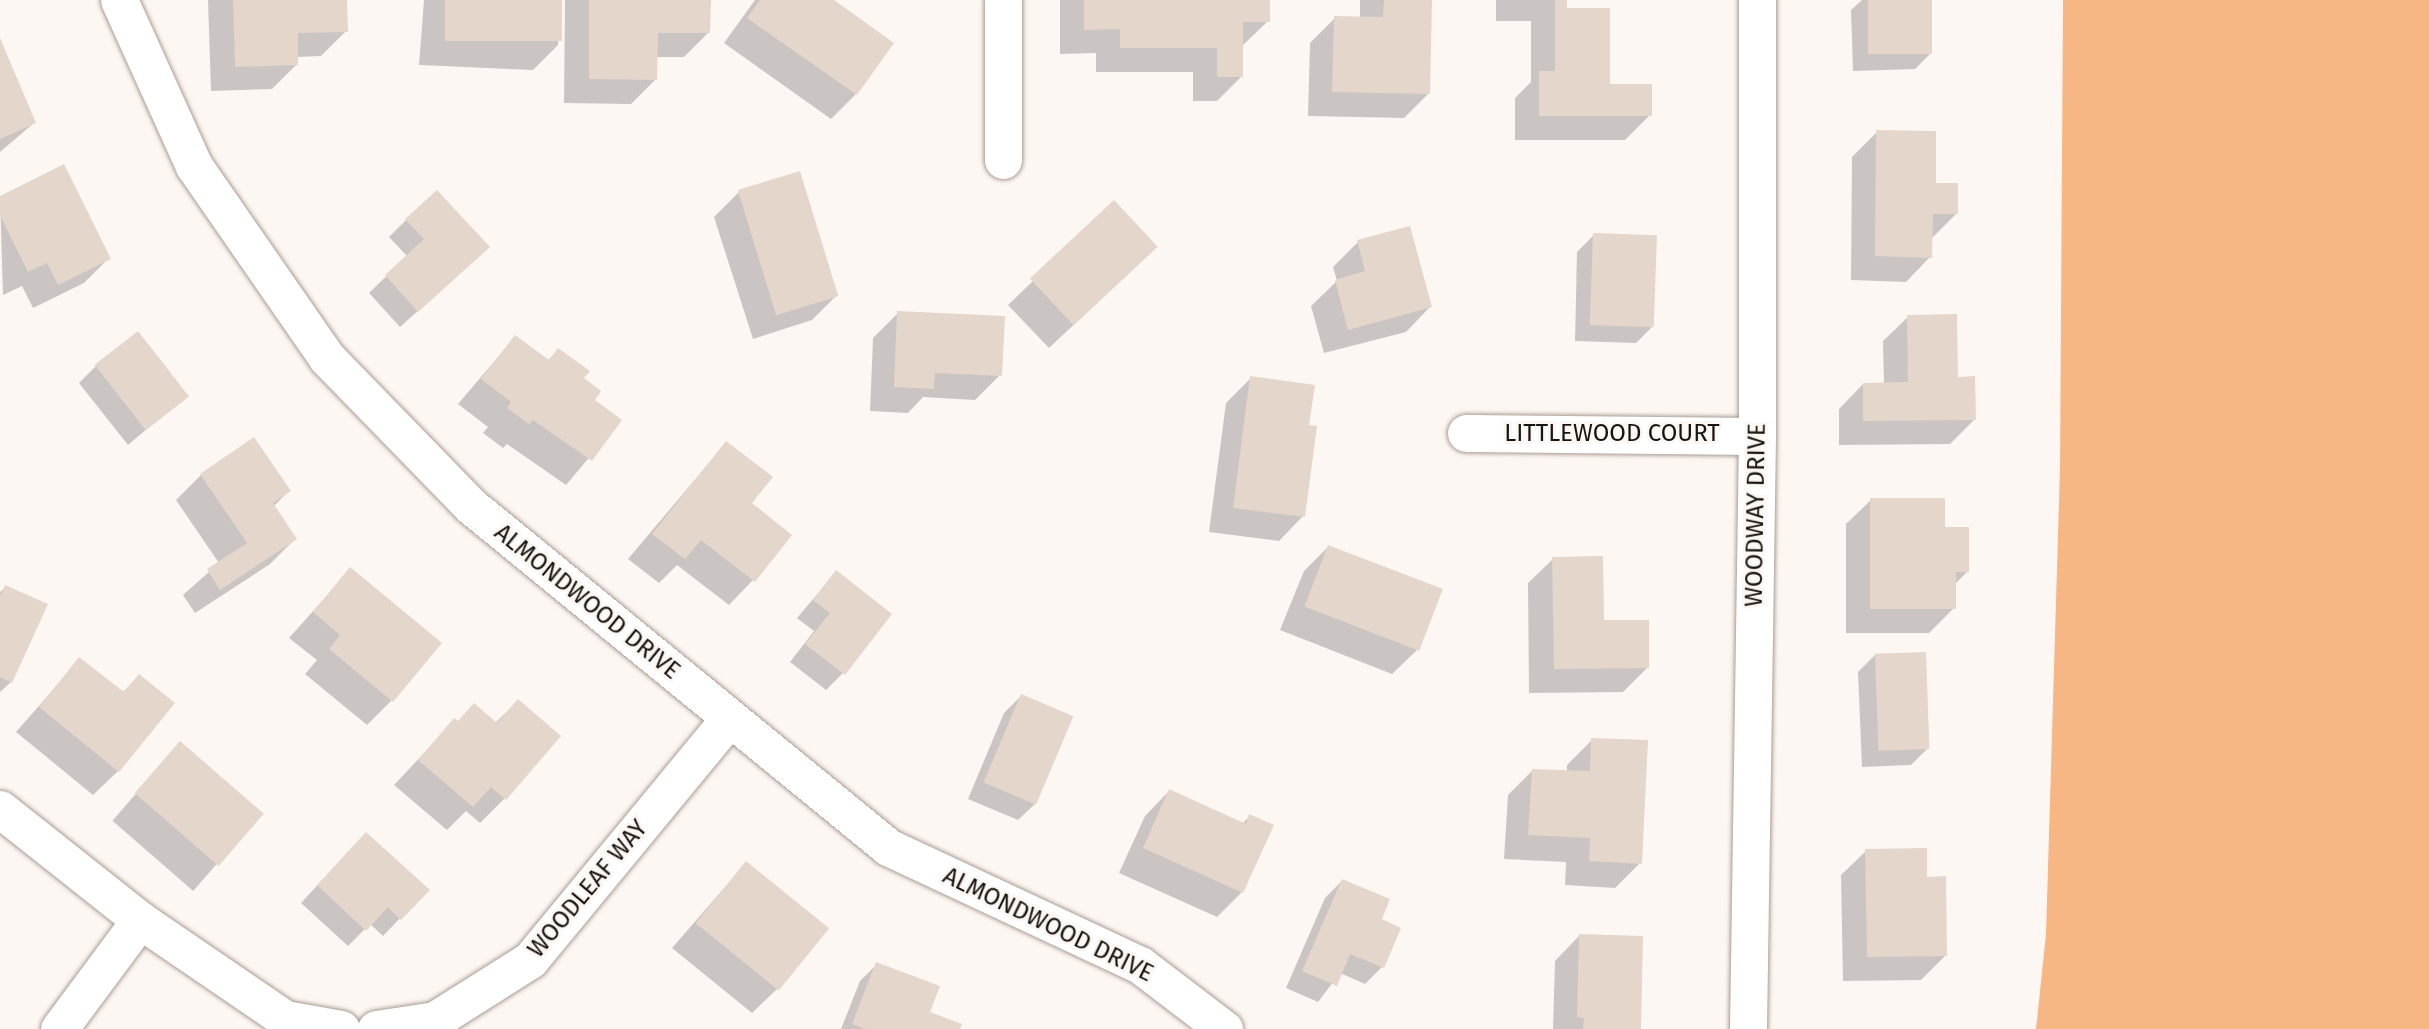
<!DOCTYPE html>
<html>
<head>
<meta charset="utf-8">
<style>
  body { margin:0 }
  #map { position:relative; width:2429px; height:1029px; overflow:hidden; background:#fdf7f3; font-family:"Fira Sans",sans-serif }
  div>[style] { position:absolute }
  .green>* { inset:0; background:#f6b785 }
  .shadow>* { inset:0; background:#0003; transform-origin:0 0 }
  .building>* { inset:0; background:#e4d6cb; transform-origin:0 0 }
  .roads { filter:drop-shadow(0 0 2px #aa9d93) drop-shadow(0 0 2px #aa9d93) }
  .street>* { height:37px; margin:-18.5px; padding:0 18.5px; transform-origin:18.5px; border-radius:18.5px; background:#fff }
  span { translate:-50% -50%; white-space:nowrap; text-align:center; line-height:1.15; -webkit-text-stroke:6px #fdf7f3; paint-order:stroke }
  .street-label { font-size:24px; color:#181410 }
</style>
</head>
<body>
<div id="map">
  <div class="green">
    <i style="clip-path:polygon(2063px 0,2429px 0,2429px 1029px,2036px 1029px,2046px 934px,2060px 468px)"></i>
  </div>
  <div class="shadow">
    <i style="clip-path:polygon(208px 0,345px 0,346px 31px,321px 56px,297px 57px,297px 64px,272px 89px,211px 91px)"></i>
    <i style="clip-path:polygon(424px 0,560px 0,558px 45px,533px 70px,419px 65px)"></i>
    <i style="clip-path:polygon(565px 0,709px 0,709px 32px,684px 57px,656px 57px,656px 79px,631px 104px,564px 103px)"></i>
    <i style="clip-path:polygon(755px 0,830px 0,856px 94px,831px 119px,724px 43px)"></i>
    <i style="clip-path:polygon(1060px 0,1268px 0,1268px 21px,1242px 46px,1242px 76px,1217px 101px,1193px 101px,1193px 72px,1096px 72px,1096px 53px,1060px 54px)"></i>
    <i style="clip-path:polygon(1360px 0,1430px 0,1428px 94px,1404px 118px,1308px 116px,1310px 43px,1335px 18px,1360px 19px)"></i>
    <i style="clip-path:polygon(1496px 0,1565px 0,1565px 10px,1608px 86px,1650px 115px,1625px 140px,1515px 140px,1515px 98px,1531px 82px,1531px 21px,1496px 21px)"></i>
    <i style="clip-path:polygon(1862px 0,1931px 0,1932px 52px,1915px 69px,1853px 71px,1851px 10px)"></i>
    <i style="clip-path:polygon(0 42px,34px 123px,0 152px)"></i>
    <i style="clip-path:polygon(1877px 132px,1934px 185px,1957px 213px,1932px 238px,1930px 257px,1906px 282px,1851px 280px,1852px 157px)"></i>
    <i style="clip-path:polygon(739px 192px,837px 295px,812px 320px,753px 339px,714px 217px)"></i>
    <i style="clip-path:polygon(0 198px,109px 258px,84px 283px,33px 308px,22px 286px,3px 295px)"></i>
    <i style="clip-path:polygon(1114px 203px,1131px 271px,1049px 348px,1008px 305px)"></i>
    <i style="clip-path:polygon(406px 220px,470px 264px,400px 327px,369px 293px,407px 256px,389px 237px)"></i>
    <i style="clip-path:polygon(1594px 235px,1653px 326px,1636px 343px,1575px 341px,1577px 252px)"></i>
    <i style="clip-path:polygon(1358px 242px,1430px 307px,1406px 332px,1324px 353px,1311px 306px,1337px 281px,1333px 267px)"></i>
    <i style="clip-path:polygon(898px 313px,1000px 375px,975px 400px,923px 397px,908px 413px,870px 411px,873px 338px)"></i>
    <i style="clip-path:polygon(1908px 317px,1956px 379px,1975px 419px,1950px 444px,1839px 445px,1839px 409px,1863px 384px,1884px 384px,1883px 341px)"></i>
    <i style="clip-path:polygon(515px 337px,547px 361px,559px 350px,593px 400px,620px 421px,566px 485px,507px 444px,503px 448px,483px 433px,488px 427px,458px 404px)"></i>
    <i style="clip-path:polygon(96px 366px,187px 395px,128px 445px,79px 383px)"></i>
    <i style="clip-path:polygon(1251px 378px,1307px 427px,1303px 516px,1279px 541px,1209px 532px,1226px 403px)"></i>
    <i style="clip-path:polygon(254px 440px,289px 491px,273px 507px,295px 539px,270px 564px,195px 613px,183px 595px,219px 563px,176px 500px,201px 475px)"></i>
    <i style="clip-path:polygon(726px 443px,749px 504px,753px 580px,729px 605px,677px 565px,659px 583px,628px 559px)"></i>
    <i style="clip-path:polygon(1871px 500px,1943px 528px,1967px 572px,1954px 585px,1954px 608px,1929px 633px,1846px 633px,1846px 524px)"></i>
    <i style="clip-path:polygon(1328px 547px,1417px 650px,1392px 674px,1280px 630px,1304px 571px)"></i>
    <i style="clip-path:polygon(1553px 559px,1603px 622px,1647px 668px,1623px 692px,1529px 693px,1528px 583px)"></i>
    <i style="clip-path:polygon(350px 570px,392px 700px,367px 725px,305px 674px,317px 660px,289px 638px)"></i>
    <i style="clip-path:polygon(836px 572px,843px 673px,826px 690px,790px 662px,814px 631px,797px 618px)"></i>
    <i style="clip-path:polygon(6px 587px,11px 682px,0 692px,0 592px)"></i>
    <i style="clip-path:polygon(1875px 655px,1928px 748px,1911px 765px,1862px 767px,1858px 672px)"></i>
    <i style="clip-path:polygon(80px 659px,122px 693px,139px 676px,118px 771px,93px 795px,16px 732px)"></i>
    <i style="clip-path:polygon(1021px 696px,1035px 804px,1018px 820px,968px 799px,1004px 713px)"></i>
    <i style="clip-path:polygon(518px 701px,505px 798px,480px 823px,466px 811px,447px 830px,394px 785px,454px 721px,495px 723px)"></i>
    <i style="clip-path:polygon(1592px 740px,1640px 863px,1615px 888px,1565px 885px,1566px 862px,1504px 859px,1508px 795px,1532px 771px,1567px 772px,1567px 765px)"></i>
    <i style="left:180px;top:743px;width:107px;height:103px;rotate:41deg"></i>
    <i style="clip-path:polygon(1169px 791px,1242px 824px,1250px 816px,1242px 892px,1217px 917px,1119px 873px,1145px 816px)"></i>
    <i style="clip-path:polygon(349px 851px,427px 890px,383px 936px,370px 924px,348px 946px,301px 903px)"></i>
    <i style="clip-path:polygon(1866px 851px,1925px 878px,1946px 955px,1921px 980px,1843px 981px,1841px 875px)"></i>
    <i style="clip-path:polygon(746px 863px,777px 989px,752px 1013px,672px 948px)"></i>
    <i style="clip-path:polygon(1342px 881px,1379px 920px,1399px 929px,1382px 967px,1365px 984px,1340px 973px,1318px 1002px,1286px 988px,1325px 898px)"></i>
    <i style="clip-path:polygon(1579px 936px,1639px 1029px,1553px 1029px,1555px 961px)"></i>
    <i style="clip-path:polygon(877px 964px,928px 1013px,958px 1029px,841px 1029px,860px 981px)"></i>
  </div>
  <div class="building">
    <i style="clip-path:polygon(233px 0,347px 0,348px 32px,298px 33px,298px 65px,235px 67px)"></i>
    <i style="left:445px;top:0;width:117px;height:41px"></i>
    <i style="clip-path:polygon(589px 0,711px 0,710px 33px,658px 33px,657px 80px,589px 79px)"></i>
    <i style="clip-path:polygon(760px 0,834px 0,894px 43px,857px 95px,747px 18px)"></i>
    <i style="clip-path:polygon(1084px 0,1270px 0,1270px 22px,1243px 22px,1243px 77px,1217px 77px,1217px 48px,1120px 48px,1120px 29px,1084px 30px)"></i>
    <i style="clip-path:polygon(1384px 0,1432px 0,1430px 94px,1332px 92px,1334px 16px,1383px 17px)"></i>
    <i style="clip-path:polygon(1555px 0,1567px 0,1567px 8px,1610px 8px,1610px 84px,1652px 84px,1652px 116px,1539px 116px,1539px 71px,1555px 71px)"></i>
    <i style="left:1868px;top:0;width:64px;height:54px"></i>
    <i style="clip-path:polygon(0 38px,36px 123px,0 139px)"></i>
    <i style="clip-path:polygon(1876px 130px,1936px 131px,1936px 183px,1958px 183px,1958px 214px,1933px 214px,1932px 258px,1875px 256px)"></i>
    <i style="clip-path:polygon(64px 164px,111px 259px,58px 285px,47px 263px,28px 272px,0 215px,0 196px)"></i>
    <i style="left:800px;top:171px;width:131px;height:65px;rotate:73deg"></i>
    <i style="clip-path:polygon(437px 190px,490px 247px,418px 312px,385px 275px,424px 239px,405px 219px)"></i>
    <i style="left:1114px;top:200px;width:64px;height:115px;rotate:47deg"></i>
    <i style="clip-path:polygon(1410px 226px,1432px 307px,1348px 330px,1335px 280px,1365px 271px,1357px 240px)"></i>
    <i style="left:1593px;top:233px;width:64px;height:92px;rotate:2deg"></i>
    <i style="clip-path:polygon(897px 311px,1005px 316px,1002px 376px,935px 373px,934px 389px,894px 387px)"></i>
    <i style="clip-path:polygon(1957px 314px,1958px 377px,1975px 376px,1976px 420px,1863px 421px,1863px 383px,1908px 382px,1907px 315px)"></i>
    <i style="left:138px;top:331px;width:83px;height:55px;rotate:52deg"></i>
    <i style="clip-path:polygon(515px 335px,549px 360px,558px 348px,590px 371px,584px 378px,601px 391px,595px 400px,622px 420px,592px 461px,533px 420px,529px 424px,507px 408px,511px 402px,481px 379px)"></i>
    <i style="clip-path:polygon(1250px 376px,1315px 385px,1309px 425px,1317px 426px,1305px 517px,1233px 508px)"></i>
    <i style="clip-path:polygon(254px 437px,291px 491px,273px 503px,297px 539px,220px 590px,207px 569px,247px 543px,200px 474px)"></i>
    <i style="clip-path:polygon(726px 441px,773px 477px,752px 503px,792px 535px,755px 582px,701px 540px,685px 559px,652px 534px)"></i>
    <i style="clip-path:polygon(1870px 498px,1945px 498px,1945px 527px,1969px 527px,1969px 572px,1956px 572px,1956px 609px,1870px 609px)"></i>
    <i style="left:1328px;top:545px;width:123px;height:66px;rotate:21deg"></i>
    <i style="clip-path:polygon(1603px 556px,1604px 620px,1649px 620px,1649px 668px,1554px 669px,1552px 557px)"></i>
    <i style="clip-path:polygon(350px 567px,442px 643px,393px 702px,329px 649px,340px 635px,313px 612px)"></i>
    <i style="clip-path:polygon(836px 570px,892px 614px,845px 675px,805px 644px,830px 613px,813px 600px)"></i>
    <i style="clip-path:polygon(5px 585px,48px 604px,12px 683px,0 677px,0 596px)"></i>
    <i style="left:1926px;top:652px;width:97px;height:51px;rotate:88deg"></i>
    <i style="clip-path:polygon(79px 657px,124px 692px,139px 674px,175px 703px,119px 772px,39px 707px)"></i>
    <i style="left:1021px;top:694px;width:57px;height:96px;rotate:23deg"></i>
    <i style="clip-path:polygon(518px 699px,561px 736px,506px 800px,491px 787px,473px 807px,418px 760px,454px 718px,458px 721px,474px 703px,497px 723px)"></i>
    <i style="clip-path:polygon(1591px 738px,1648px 740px,1642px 864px,1589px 861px,1590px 838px,1528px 835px,1532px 769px,1590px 771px)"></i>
    <i style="left:180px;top:741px;width:111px;height:69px;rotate:41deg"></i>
    <i style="clip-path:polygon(1169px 789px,1246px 824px,1249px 814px,1274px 825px,1243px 893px,1143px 848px)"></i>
    <i style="clip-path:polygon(366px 832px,430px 890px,401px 920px,388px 907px,366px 931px,317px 885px)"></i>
    <i style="clip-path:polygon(1927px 848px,1927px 877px,1946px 876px,1947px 956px,1867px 957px,1865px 849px)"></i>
    <i style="left:746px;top:861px;width:107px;height:80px;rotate:39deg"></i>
    <i style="clip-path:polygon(1342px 879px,1390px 899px,1382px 919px,1401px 928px,1384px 968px,1350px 954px,1337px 986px,1302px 971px)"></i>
    <i style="clip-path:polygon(1579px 934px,1643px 936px,1641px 1029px,1583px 1029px,1584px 1018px,1577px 1017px)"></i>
    <i style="clip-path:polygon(876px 962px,940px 986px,930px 1012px,962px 1024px,960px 1029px,865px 1029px,852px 1024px)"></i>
  </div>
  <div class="roads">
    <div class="street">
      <i style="left:119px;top:0;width:182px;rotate:65.7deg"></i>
      <i style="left:194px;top:166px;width:234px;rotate:55.3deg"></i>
      <i style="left:327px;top:358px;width:206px;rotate:45.8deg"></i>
      <i style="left:471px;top:506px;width:539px;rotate:39.27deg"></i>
      <i style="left:888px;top:847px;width:278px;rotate:25.1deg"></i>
      <i style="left:1140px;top:965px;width:106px;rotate:37.3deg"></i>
      <i style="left:1003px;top:160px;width:160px;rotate:-90deg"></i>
      <i style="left:1466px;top:433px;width:291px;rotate:0.6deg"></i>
      <i style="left:0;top:809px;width:179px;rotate:38.4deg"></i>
      <i style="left:140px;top:920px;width:176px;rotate:34.3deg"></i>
      <i style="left:285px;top:1019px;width:57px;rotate:10.1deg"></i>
      <i style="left:59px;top:1029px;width:136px;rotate:-53.4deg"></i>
      <i style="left:376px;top:1029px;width:60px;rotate:-8.7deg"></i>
      <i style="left:435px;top:1020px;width:112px;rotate:-32.3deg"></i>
      <i style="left:530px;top:960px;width:313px;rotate:-50.5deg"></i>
      <i style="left:1748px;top:1029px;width:593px;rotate:-89.13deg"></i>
      <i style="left:1757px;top:436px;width:436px;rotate:-90deg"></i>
    </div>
  </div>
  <div class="street-label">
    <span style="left:1612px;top:434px">LITTLEWOOD COURT</span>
    <span style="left:1756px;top:515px;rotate:-89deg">WOODWAY DRIVE</span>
    <span style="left:587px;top:602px;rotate:39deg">ALMONDWOOD DRIVE</span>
    <span style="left:588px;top:889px;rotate:-50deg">WOODLEAF WAY</span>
    <span style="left:1048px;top:925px;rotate:26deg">ALMONDWOOD DRIVE</span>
  </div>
</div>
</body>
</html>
